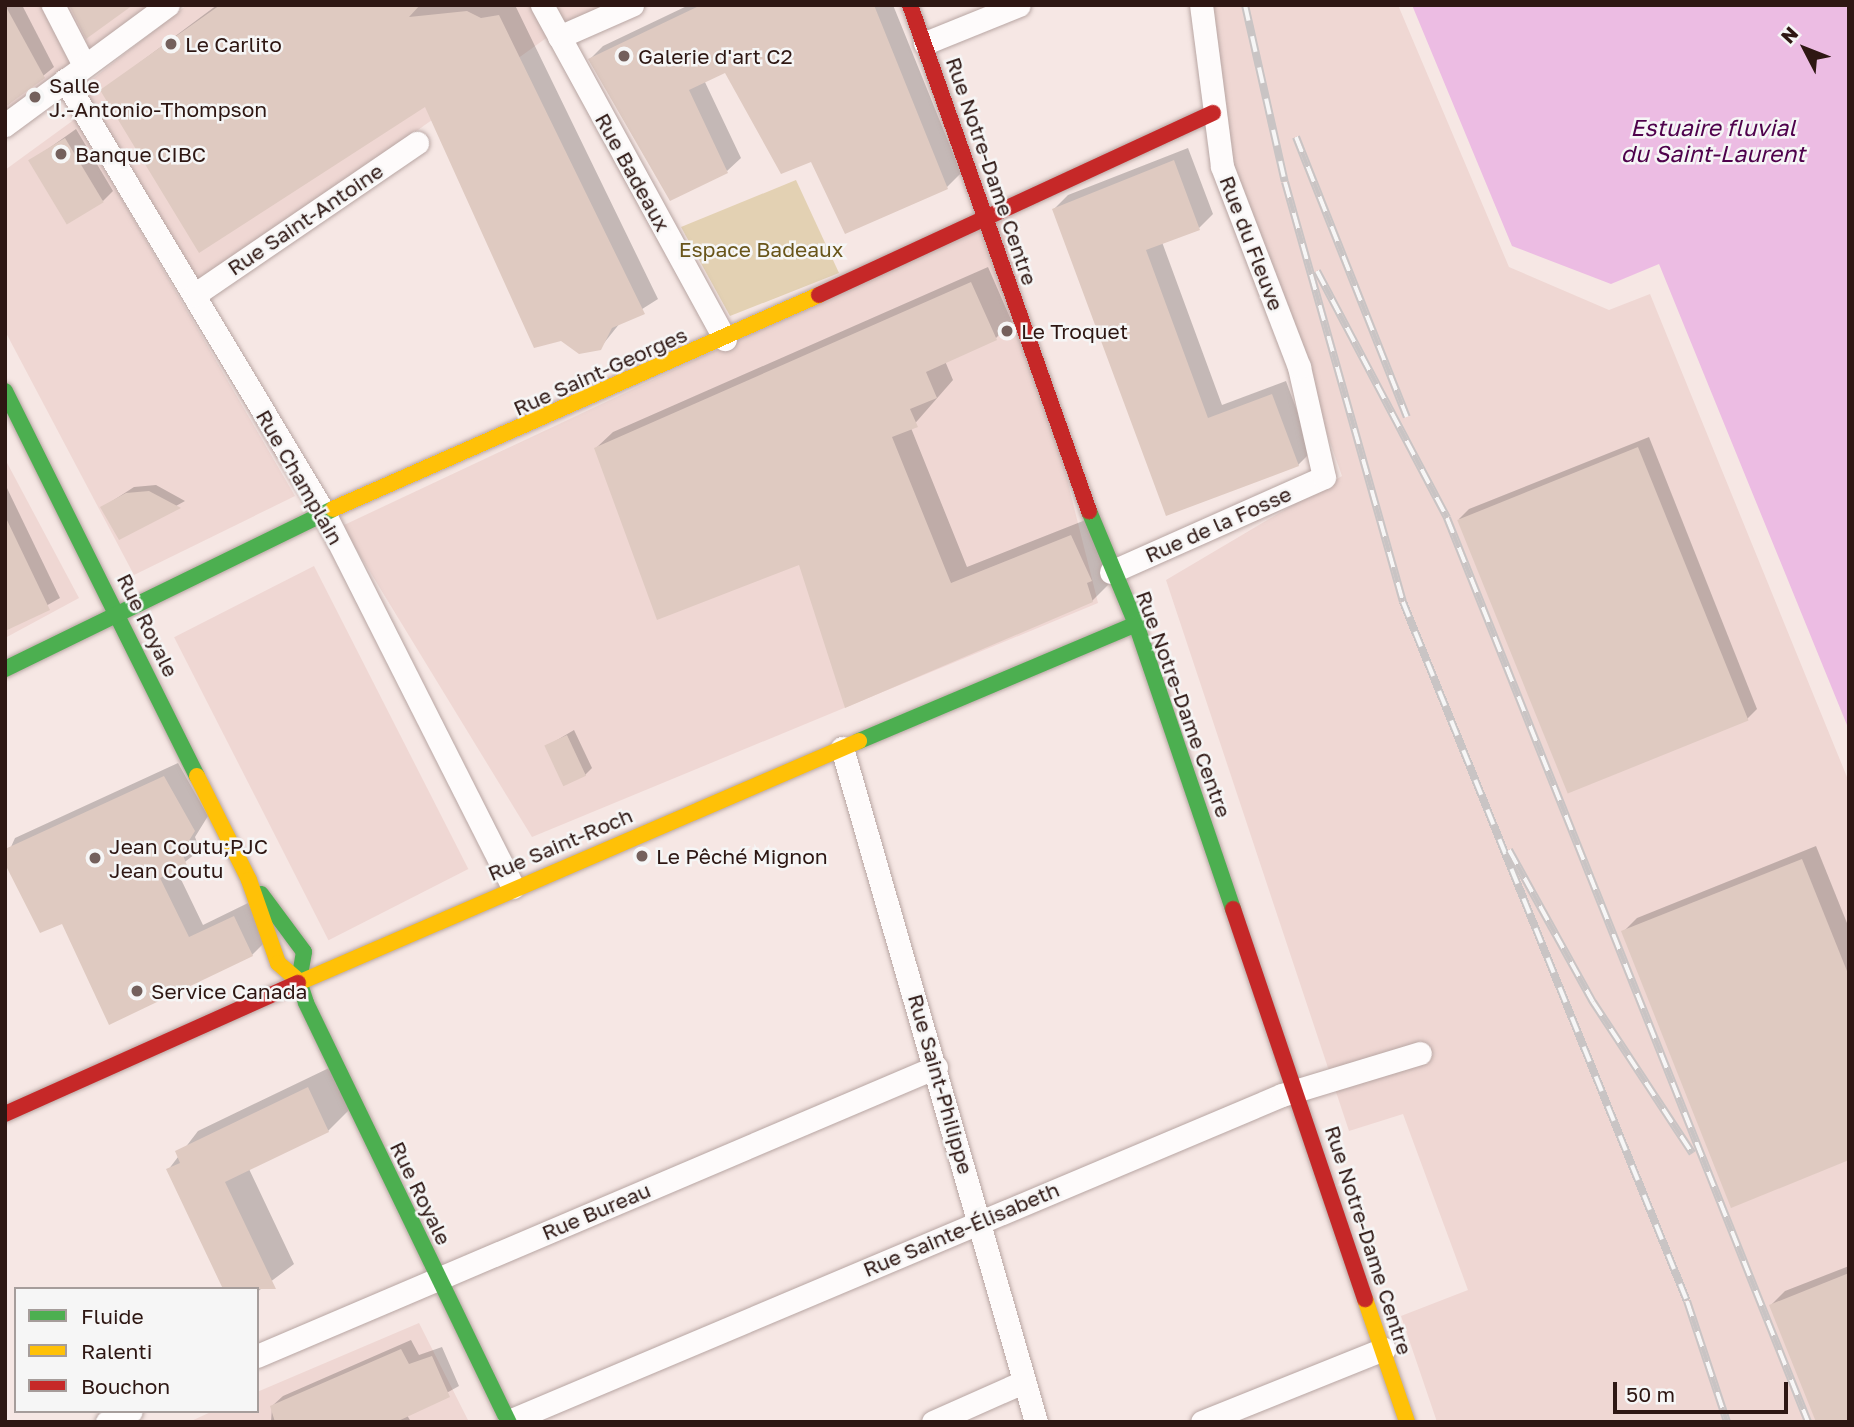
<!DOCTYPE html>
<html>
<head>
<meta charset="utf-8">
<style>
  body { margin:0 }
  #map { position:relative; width:1854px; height:1427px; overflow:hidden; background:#f6e7e4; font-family:"Golos Text",sans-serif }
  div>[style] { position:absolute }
  .built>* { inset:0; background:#efd7d3; transform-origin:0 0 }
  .green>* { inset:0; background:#e3d1b3 }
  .water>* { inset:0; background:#ecbce3 }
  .shadow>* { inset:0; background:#0003 }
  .building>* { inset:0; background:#dfcac1; transform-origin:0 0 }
  .roads { filter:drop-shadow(0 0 2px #b8a6a3) drop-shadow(0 0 2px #b8a6a3) }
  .street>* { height:23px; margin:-11.5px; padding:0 11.5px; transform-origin:11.5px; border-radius:11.5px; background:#fefbfb }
  .fast>* { height:16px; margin:-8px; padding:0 8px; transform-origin:8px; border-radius:8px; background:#4caf50 }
  .slow>* { height:16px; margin:-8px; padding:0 8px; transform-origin:8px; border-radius:8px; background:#ffc107 }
  .jam>* { height:16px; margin:-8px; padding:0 8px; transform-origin:8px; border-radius:8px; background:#c62828 }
  .rail>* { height:8px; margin-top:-4px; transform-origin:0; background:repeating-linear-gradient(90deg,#f6f6f6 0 16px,#c9c4c4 0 32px); box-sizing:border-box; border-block:2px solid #c9c4c4 }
  .dots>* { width:19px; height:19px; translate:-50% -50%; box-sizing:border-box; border:4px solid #f6f6f6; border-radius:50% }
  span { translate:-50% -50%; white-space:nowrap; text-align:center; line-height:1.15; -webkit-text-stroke:5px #f6f6f6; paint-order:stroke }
  .poi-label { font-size:21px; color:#2e1713 }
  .left { translate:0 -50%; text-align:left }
  .street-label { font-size:21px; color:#2e1713 }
  .park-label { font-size:21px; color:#69551a }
  .water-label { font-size:23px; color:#4f024c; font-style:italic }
  .frame { position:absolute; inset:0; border:7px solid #2e1713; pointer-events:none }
  .legend { position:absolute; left:14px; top:1287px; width:245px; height:126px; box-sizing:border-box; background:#f6f6f6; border:2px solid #a69d9b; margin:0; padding:9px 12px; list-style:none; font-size:21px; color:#2e1713 }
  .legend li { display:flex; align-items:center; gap:14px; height:35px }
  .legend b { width:35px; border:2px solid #a69d9b }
  .north { position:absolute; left:1770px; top:14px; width:70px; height:70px; -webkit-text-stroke:5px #f6f6f6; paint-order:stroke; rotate:312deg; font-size:19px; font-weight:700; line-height:28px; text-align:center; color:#2e1713 }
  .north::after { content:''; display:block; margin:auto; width:24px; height:32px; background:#2e1713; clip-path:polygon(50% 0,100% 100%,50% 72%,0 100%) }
  .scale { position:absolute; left:1613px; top:1382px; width:175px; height:32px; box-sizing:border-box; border:4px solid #2e1713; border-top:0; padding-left:9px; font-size:21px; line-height:24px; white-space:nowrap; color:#2e1713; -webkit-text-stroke:5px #f6f6f6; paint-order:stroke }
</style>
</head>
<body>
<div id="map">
  <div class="built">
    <i style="clip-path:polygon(5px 5px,179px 5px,5px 138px)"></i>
    <i style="clip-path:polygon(187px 5px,623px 5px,549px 36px,196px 289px,76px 92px)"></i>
    <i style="clip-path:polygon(1213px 5px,1398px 5px,1509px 267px,1609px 310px,1650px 294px,1849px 782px,1849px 1422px,1437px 1422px,1401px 1316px,1468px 1290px,1403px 1114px,1349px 1131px,1166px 580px,1342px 476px,1233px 169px)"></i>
    <i style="clip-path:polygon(75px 119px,295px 496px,134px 575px,5px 331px,5px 170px)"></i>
    <i style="clip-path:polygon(1001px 216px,1098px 603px,532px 837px,342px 526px)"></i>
    <i style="clip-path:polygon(5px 459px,79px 598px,5px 638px)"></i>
    <i style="left:314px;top:566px;width:340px;height:157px;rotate:63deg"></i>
    <i style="clip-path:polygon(419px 1323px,469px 1422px,189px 1422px,213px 1411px,257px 1411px,257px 1392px)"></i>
  </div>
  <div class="green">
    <i style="clip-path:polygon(796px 180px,839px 273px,730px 316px,681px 227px)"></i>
  </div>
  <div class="water">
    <i style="clip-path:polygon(1412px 5px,1849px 5px,1849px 730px,1659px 264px,1611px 284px,1512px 246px)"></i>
  </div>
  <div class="shadow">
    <i style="clip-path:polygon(5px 5px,22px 5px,54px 67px,5px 107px)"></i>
    <i style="clip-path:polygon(217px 5px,515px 5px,658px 299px,620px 323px,600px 348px,426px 105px,103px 90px)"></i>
    <i style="clip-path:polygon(689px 5px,893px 5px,961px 173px,947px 187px,846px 231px,812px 160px,725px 70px,704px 80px,741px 158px,727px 171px,590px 59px,603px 46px)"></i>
    <i style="clip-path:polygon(76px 129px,113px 191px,103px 201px,31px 161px)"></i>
    <i style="clip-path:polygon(1188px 148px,1213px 214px,1199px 228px,1162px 242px,1222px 405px,1286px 381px,1312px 451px,1298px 465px,1167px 514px,1054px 209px,1068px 195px)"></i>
    <i style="clip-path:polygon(988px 267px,1012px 322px,996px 338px,945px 361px,953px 380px,911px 428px,967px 567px,1088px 519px,1109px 584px,1092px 601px,846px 705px,800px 563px,596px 448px,613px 432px)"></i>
    <i style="clip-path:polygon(1649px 437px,1757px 709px,1747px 719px,1459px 519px,1469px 509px)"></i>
    <i style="clip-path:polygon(5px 484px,60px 598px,5px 629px)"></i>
    <i style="clip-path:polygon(156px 485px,185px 501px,120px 537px,103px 507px,134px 487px)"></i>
    <i style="clip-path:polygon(574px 730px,592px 768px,585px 775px,547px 746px)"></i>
    <i style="clip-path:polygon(178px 763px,208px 816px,195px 837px,200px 850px,176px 869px,203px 925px,248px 903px,266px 941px,252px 955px,62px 921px,5px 860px,15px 838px)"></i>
    <i style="clip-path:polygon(1816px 846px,1849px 928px,1849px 1158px,1623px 932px,1637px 918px)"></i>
    <i style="clip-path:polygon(329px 1068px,349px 1110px,328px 1131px,249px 1169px,294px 1264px,257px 1292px,168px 1170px,198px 1131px)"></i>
    <i style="clip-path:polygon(1849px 1266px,1849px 1422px,1771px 1305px,1785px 1291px)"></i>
    <i style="clip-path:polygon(411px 1340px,419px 1355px,442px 1347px,459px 1386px,407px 1415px,411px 1422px,271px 1422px,272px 1406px,283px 1396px)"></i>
  </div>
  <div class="building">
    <i style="clip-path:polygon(5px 5px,45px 78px,5px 107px)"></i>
    <i style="clip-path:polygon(69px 5px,133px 5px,86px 39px)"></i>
    <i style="clip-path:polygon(220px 5px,420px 5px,409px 17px,467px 11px,481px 18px,499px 15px,645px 314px,612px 328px,601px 350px,579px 354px,561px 341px,534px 348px,425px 107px,199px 253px,100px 90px)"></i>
    <i style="clip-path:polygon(701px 5px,874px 5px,948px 189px,845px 234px,811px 162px,781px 174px,725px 73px,689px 90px,728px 173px,670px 201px,588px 59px)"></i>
    <i style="left:65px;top:138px;width:75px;height:43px;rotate:59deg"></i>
    <i style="clip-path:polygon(1174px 160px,1200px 230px,1146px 250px,1208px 418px,1272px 394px,1299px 466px,1166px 516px,1052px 209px)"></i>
    <i style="clip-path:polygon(971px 282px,997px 340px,926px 372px,937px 398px,910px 409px,918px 427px,892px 437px,951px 583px,1071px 535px,1092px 581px,1087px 583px,1093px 602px,845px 708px,799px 565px,657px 620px,594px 448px)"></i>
    <i style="left:1638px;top:447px;width:295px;height:195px;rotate:68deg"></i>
    <i style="clip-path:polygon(149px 491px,181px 508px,119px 540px,100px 507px,126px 493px)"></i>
    <i style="clip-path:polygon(5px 516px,50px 610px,5px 631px)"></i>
    <i style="left:567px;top:735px;width:45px;height:25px;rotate:65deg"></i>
    <i style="clip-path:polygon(164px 776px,195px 831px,182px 852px,187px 866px,160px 878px,189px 937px,234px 916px,253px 956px,109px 1025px,62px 924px,40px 933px,5px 864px,5px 849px)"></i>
    <i style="clip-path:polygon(1802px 859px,1849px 976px,1849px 1160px,1731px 1208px,1621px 931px)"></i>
    <i style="clip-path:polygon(308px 1087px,329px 1132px,225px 1182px,276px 1289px,223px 1289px,166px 1169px,180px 1163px,175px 1151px)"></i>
    <i style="clip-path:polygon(1849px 1273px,1849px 1422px,1816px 1422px,1769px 1305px)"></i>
    <i style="clip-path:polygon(401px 1349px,409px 1364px,432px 1356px,450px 1397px,396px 1422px,275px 1422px,270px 1406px)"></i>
  </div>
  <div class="roads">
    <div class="street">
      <i style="left:53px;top:5px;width:68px;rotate:62.7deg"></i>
      <i style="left:542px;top:5px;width:381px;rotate:61.3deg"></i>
      <i style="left:559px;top:37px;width:80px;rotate:-23.7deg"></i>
      <i style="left:925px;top:43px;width:101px;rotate:-22deg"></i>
      <i style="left:65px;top:80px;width:505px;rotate:59.11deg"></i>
      <i style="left:324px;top:513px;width:419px;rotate:63.2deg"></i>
      <i style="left:5px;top:125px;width:202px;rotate:-36.4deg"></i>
      <i style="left:194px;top:295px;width:270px;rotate:-34.3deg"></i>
      <i style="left:1111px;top:572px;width:233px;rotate:-24deg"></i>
      <i style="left:1324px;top:477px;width:113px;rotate:-102.8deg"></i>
      <i style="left:1299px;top:367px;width:215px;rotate:-111deg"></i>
      <i style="left:1222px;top:166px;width:162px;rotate:-97.4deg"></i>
      <i style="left:842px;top:748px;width:701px;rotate:73.94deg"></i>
      <i style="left:257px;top:1356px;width:738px;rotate:-23.06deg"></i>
      <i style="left:509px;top:1421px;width:839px;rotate:-22.87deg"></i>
      <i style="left:1282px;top:1095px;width:144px;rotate:-16.9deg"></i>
      <i style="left:107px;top:1422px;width:26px;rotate:-25deg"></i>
      <i style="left:933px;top:1422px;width:98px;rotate:-24deg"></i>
      <i style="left:1202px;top:1422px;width:196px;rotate:-21.9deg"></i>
    </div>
    <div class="fast">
      <i style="left:5px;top:391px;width:430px;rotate:63.5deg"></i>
      <i style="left:1089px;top:511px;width:122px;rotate:67.4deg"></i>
      <i style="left:1136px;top:624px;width:301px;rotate:71.2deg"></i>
      <i style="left:5px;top:669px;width:365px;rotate:-26deg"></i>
      <i style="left:859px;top:741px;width:301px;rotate:-22.9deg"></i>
      <i style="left:261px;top:894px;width:72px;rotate:53.4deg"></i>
      <i style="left:304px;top:952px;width:29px;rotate:100deg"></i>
      <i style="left:299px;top:981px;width:23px;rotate:72deg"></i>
      <i style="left:306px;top:1003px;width:466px;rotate:64.2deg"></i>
    </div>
    <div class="slow">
      <i style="left:333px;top:509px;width:531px;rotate:-23.77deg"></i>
      <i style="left:197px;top:776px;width:116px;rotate:63.4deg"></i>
      <i style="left:249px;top:880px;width:88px;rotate:70.7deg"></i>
      <i style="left:278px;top:963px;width:28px;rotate:41deg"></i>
      <i style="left:298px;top:983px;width:611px;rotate:-23.33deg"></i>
      <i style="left:1365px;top:1299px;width:130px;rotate:71.1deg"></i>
    </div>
    <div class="jam">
      <i style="left:910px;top:5px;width:537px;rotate:70.52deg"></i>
      <i style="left:819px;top:295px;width:434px;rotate:-24.8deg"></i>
      <i style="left:1233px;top:909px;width:412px;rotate:71.3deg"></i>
      <i style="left:5px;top:1114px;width:321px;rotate:-24.1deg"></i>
    </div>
  </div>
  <div class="rail">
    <i style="left:1245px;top:5px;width:181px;rotate:77.3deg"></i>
    <i style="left:1285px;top:182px;width:436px;rotate:74.3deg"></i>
    <i style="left:1403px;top:602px;width:754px;rotate:67.89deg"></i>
    <i style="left:1687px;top:1301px;width:127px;rotate:71.7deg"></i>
    <i style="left:1296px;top:137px;width:301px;rotate:68.4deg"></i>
    <i style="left:1317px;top:271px;width:279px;rotate:62.2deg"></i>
    <i style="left:1447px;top:518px;width:973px;rotate:68.23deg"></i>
    <i style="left:1509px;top:850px;width:174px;rotate:61.1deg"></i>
    <i style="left:1593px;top:1002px;width:181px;rotate:56.7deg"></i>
  </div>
  <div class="dots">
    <i style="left:171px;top:44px;background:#74605c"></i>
    <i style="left:624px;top:56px;background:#74605c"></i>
    <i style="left:35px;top:97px;background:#74605c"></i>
    <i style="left:61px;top:154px;background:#74605c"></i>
    <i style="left:1007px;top:331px;background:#74605c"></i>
    <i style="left:642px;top:856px;background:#74605c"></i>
    <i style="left:95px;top:858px;background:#74605c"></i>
    <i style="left:137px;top:991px;background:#74605c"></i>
  </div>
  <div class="poi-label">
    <span class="left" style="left:185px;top:44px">Le Carlito</span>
    <span class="left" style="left:638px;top:56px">Galerie d'art C2</span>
    <span class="left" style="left:49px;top:97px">Salle<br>J.-Antonio-Thompson</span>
    <span class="left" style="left:75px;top:154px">Banque CIBC</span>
    <span class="left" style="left:1021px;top:331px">Le Troquet</span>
    <span class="left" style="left:109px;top:858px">Jean Coutu;PJC<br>Jean Coutu</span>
    <span class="left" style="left:656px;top:856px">Le Pêché Mignon</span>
    <span class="left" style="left:151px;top:991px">Service Canada</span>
  </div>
  <div class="street-label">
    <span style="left:992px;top:171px;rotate:71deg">Rue Notre-Dame Centre</span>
    <span style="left:633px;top:172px;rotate:61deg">Rue Badeaux</span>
    <span style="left:305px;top:219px;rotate:-34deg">Rue Saint-Antoine</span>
    <span style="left:1252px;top:243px;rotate:69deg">Rue du Fleuve</span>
    <span style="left:600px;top:371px;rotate:-24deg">Rue Saint-Georges</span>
    <span style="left:300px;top:477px;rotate:60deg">Rue Champlain</span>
    <span style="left:1218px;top:524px;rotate:-24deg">Rue de la Fosse</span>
    <span style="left:148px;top:625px;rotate:64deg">Rue Royale</span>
    <span style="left:1184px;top:704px;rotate:70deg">Rue Notre-Dame Centre</span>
    <span style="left:560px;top:844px;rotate:-23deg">Rue Saint-Roch</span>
    <span style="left:941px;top:1084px;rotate:74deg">Rue Saint-Philippe</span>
    <span style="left:421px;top:1193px;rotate:64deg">Rue Royale</span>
    <span style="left:596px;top:1211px;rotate:-23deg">Rue Bureau</span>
    <span style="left:961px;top:1229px;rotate:-23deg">Rue Sainte-Élisabeth</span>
    <span style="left:1369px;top:1240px;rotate:72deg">Rue Notre-Dame Centre</span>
  </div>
  <div class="park-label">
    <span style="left:761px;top:249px">Espace Badeaux</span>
  </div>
  <div class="water-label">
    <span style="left:1713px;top:140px">Estuaire fluvial<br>du Saint-Laurent</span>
  </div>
  <div class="frame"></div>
  <ul class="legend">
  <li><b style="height:9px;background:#4caf50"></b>Fluide</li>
  <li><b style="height:9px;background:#ffc107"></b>Ralenti</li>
  <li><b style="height:9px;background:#c62828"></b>Bouchon</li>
  </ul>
  <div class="north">N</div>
  <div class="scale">50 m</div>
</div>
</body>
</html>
